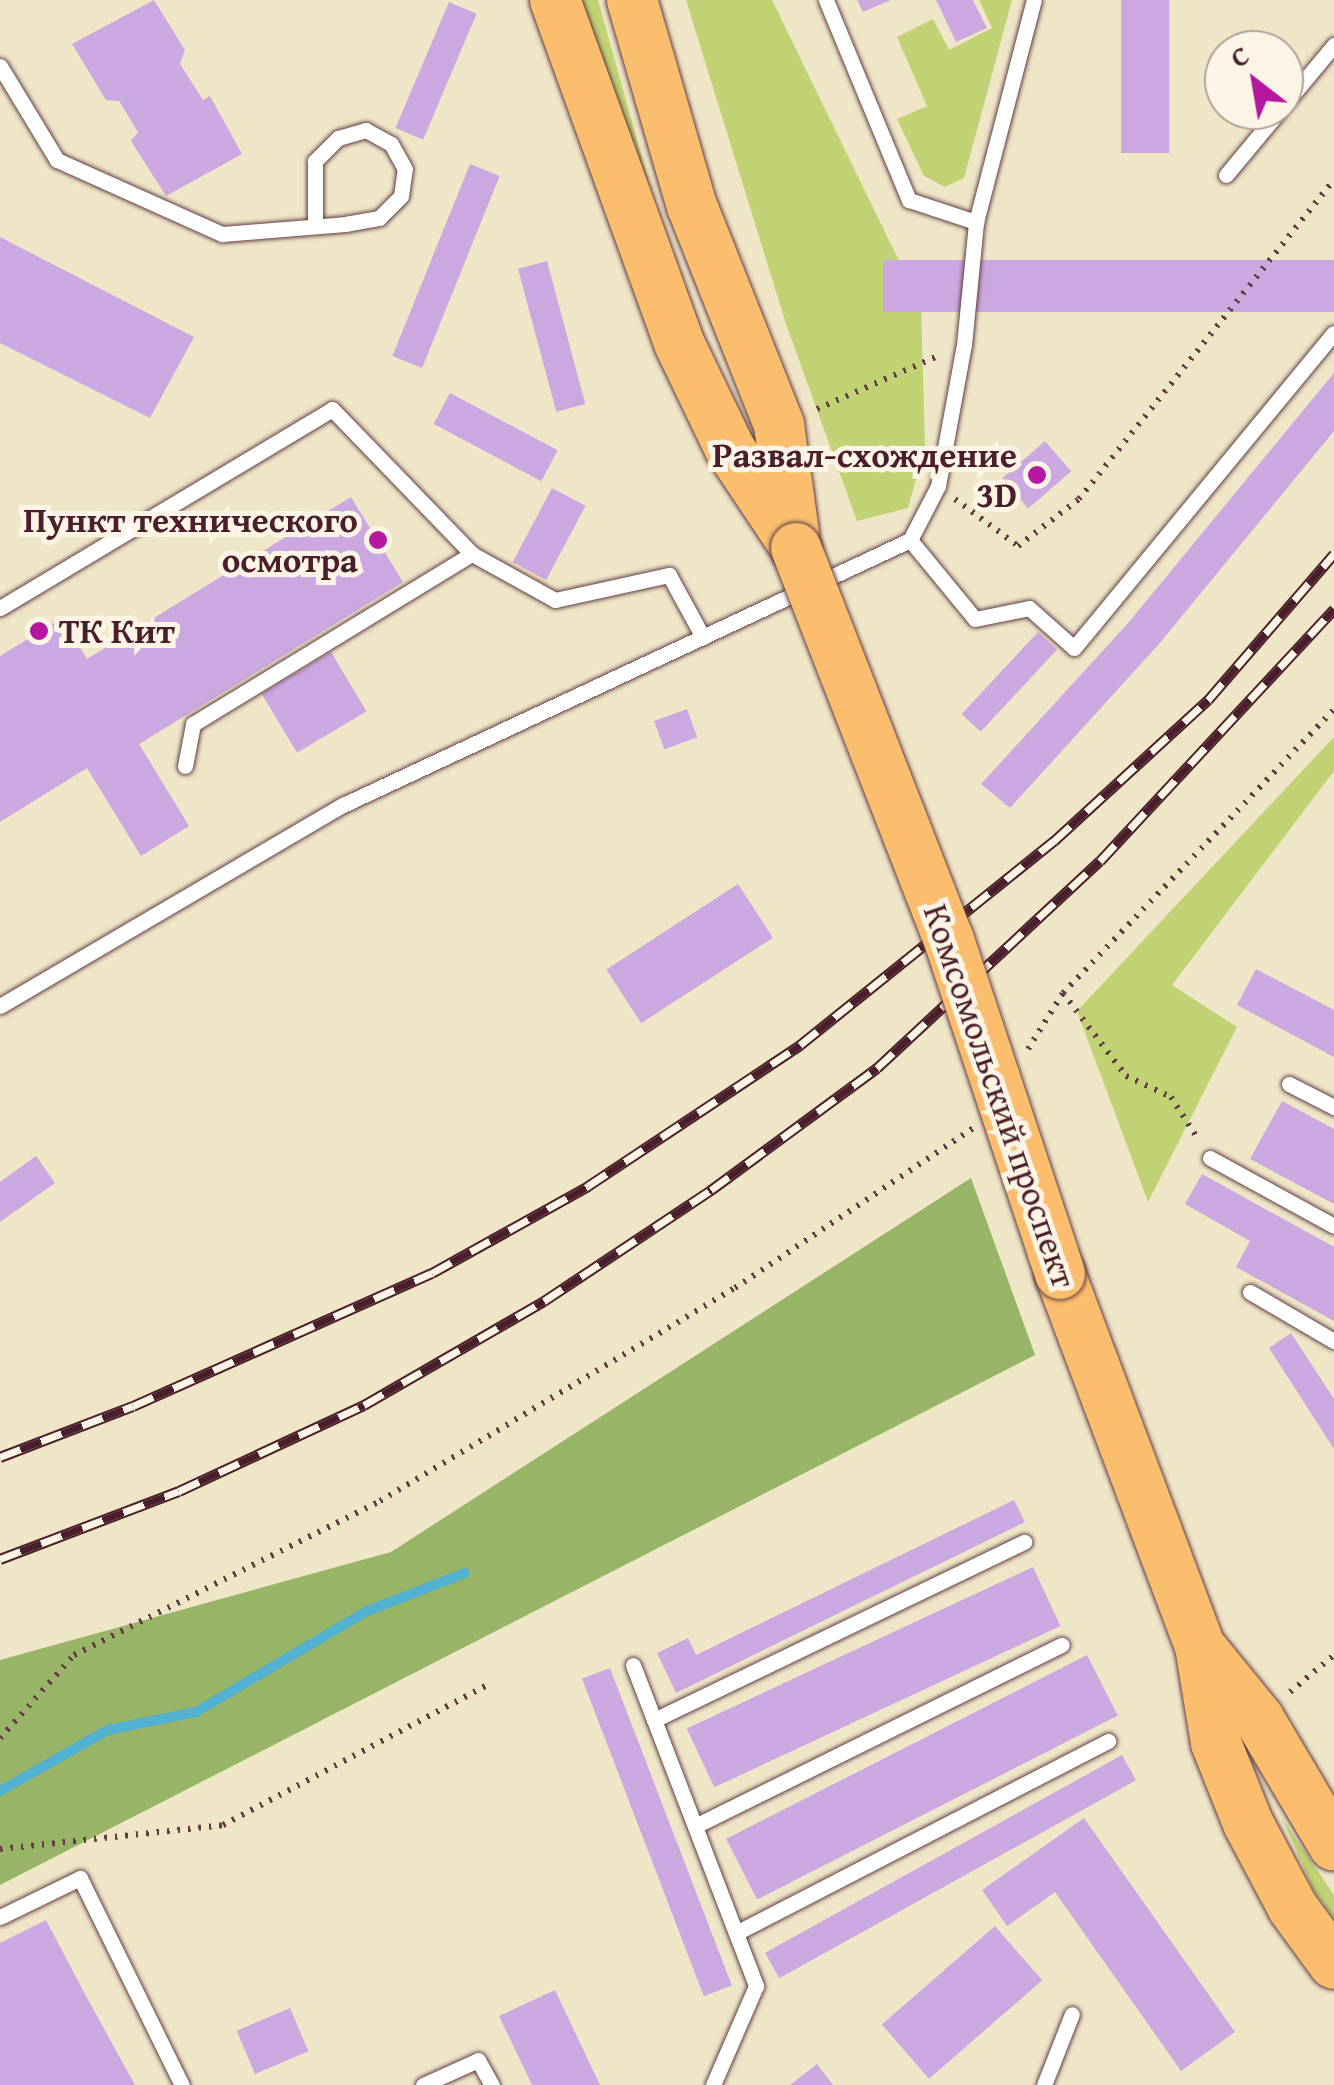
<!DOCTYPE html>
<html>
<head>
<meta charset="utf-8">
<style>
  body { margin:0 }
  #map { position:relative; width:1334px; height:2085px; overflow:hidden; background:#efe6c8; font-family:"Gentium Book Plus",serif }
  div>[style] { position:absolute }
  .green>* { inset:0; background:#c0d274 }
  .forest>* { inset:0; background:#98b466 }
  .stream>* { height:10px; margin:-5px; padding:0 5px; transform-origin:5px; border-radius:5px; background:#52b0d1 }
  .building>* { inset:0; background:#cca8e1; transform-origin:0 0 }
  .path>* { height:6px; margin-top:-3px; transform-origin:0; background:repeating-linear-gradient(90deg,#633d43 0 2.5px,transparent 0 10.5px) }
  .roads { filter:drop-shadow(0 0 2px #633d43) drop-shadow(0 0 2px #633d43) }
  .service>* { height:15px; margin:-7.5px; padding:0 7.5px; transform-origin:7.5px; border-radius:7.5px; background:#fff }
  .primary>* { height:50px; margin:-25px; padding:0 25px; transform-origin:25px; border-radius:25px; background:#fabe6e }
  .rail>* { height:11px; margin-top:-5.5px; transform-origin:0; background:repeating-linear-gradient(90deg,#fcf5e5 0 22px,#4a1f2b 0 44px); box-sizing:border-box; border-block:2px solid #4a1f2b }
  .bridges { filter:drop-shadow(0 0 2px #633d43) drop-shadow(0 0 2px #633d43) }
  .primary-bridge>* { height:50px; margin:-25px; padding:0 25px; transform-origin:25px; border-radius:25px; background:#fabe6e }
  .dots>* { width:28px; height:28px; translate:-50% -50%; box-sizing:border-box; border:5px solid #fcf5e5; border-radius:50% }
  span { translate:-50% -50%; white-space:nowrap; text-align:center; line-height:1.15; -webkit-text-stroke:10px #fcf5e5; paint-order:stroke }
  .poi-label { font-size:35px; color:#4a1f2b; font-weight:700 }
  .right { translate:-100% -50%; text-align:right }
  .left { translate:0 -50%; text-align:left }
  .street-label { font-size:35px; color:#4a1f2b }
  .north { position:absolute; left:1204px; top:30px; width:100px; height:100px; box-sizing:border-box; background:#fcf5e5; border:2px solid #b59f9b; border-radius:50%; rotate:329deg; font-size:28px; font-weight:700; line-height:40px; text-align:center; color:#4a1f2b }
  .north::after { content:''; display:block; margin:auto; width:35px; height:45px; background:#b5179e; clip-path:polygon(50% 0,100% 100%,50% 72%,0 100%) }
</style>
</head>
<body>
<div id="map">
  <div class="green">
    <i style="clip-path:polygon(579px 0,598px 0,651px 190px)"></i>
    <i style="clip-path:polygon(686px 0,772px 0,921px 306px,925px 447px,908px 508px,857px 521px,786px 324px)"></i>
    <i style="clip-path:polygon(979px 0,1012px 0,964px 178px,945px 187px,924px 176px,897px 119px,927px 106px,897px 37px,933px 19px,949px 50px,992px 28px)"></i>
    <i style="clip-path:polygon(1334px 737px,1334px 771px,1172px 985px,1237px 1027px,1148px 1202px,1077px 1011px)"></i>
    <i style="clip-path:polygon(1282px 1818px,1334px 1895px,1334px 1919px,1313px 1889px)"></i>
  </div>
  <div class="forest">
    <i style="clip-path:polygon(971px 1178px,1035px 1355px,0 1885px,0 1660px,391px 1552px)"></i>
  </div>
  <div class="stream">
    <i style="left:0;top:1791px;width:124px;rotate:-29.5deg"></i>
    <i style="left:108px;top:1730px;width:90px;rotate:-11.6deg"></i>
    <i style="left:196px;top:1712px;width:196px;rotate:-30.6deg"></i>
    <i style="left:365px;top:1612px;width:107px;rotate:-21.3deg"></i>
  </div>
  <div class="building">
    <i style="clip-path:polygon(154px 0,185px 50px,180px 64px,203px 100px,210px 96px,242px 154px,166px 196px,131px 141px,138px 132px,119px 101px,106px 100px,72px 44px)"></i>
    <i style="clip-path:polygon(857px 0,891px 0,863px 12px)"></i>
    <i style="clip-path:polygon(936px 0,973px 0,987px 28px,956px 42px)"></i>
    <i style="left:1121px;top:0;width:48px;height:153px"></i>
    <i style="left:449px;top:2px;width:30px;height:137px;rotate:23deg"></i>
    <i style="left:470px;top:164px;width:32px;height:207px;rotate:22deg"></i>
    <i style="clip-path:polygon(0 237px,194px 337px,150px 418px,0 343px)"></i>
    <i style="left:1334px;top:260px;width:52px;height:451px;rotate:90deg"></i>
    <i style="left:547px;top:261px;width:148px;height:30px;rotate:75deg"></i>
    <i style="clip-path:polygon(1334px 373px,1334px 431px,1159px 644px,1010px 808px,981px 784px,1129px 622px)"></i>
    <i style="left:450px;top:393px;width:122px;height:35px;rotate:28deg"></i>
    <i style="left:1045px;top:441px;width:40px;height:57px;rotate:49deg"></i>
    <i style="left:552px;top:488px;width:38px;height:84px;rotate:28deg"></i>
    <i style="clip-path:polygon(351px 497px,403px 582px,139px 744px,189px 826px,141px 856px,87px 768px,0 822px,0 656px,62px 618px,87px 659px)"></i>
    <i style="left:1038px;top:632px;width:26px;height:112px;rotate:43deg"></i>
    <i style="left:331px;top:652px;width:69px;height:81px;rotate:59deg"></i>
    <i style="left:687px;top:709px;width:30px;height:35px;rotate:70deg"></i>
    <i style="left:738px;top:884px;width:64px;height:157px;rotate:57deg"></i>
    <i style="clip-path:polygon(1256px 969px,1334px 1010px,1334px 1057px,1237px 1005px)"></i>
    <i style="clip-path:polygon(1282px 1101px,1334px 1129px,1334px 1204px,1250px 1159px)"></i>
    <i style="clip-path:polygon(36px 1156px,55px 1183px,0 1222px,0 1182px)"></i>
    <i style="clip-path:polygon(1202px 1174px,1334px 1247px,1334px 1321px,1236px 1267px,1250px 1241px,1185px 1204px)"></i>
    <i style="clip-path:polygon(1291px 1333px,1334px 1399px,1334px 1449px,1269px 1348px)"></i>
    <i style="clip-path:polygon(1014px 1500px,1025px 1522px,676px 1693px,657px 1653px,688px 1638px,696px 1655px)"></i>
    <i style="left:1033px;top:1567px;width:65px;height:382px;rotate:65deg"></i>
    <i style="left:1087px;top:1655px;width:68px;height:405px;rotate:63deg"></i>
    <i style="left:610px;top:1668px;width:340px;height:30px;rotate:69deg"></i>
    <i style="left:1122px;top:1755px;width:29px;height:408px;rotate:61deg"></i>
    <i style="clip-path:polygon(1084px 1818px,1235px 2032px,1181px 2071px,1055px 1892px,1007px 1926px,982px 1890px)"></i>
    <i style="clip-path:polygon(46px 1920px,86px 1996px,135px 2085px,0 2085px,0 1943px)"></i>
    <i style="left:995px;top:1926px;width:72px;height:150px;rotate:49deg"></i>
    <i style="clip-path:polygon(555px 1990px,600px 2085px,532px 2085px,499px 2016px)"></i>
    <i style="left:290px;top:2008px;width:47px;height:58px;rotate:67deg"></i>
    <i style="clip-path:polygon(817px 2064px,833px 2085px,790px 2085px)"></i>
  </div>
  <div class="path">
    <i style="left:817px;top:409px;width:132px;rotate:-23.7deg"></i>
    <i style="left:955px;top:499px;width:79px;rotate:36.7deg"></i>
    <i style="left:1018px;top:546px;width:77px;rotate:-37.6deg"></i>
    <i style="left:1079px;top:499px;width:408px;rotate:-51.4deg"></i>
    <i style="left:1063px;top:993px;width:104px;rotate:52.8deg"></i>
    <i style="left:1126px;top:1076px;width:50px;rotate:25deg"></i>
    <i style="left:1171px;top:1097px;width:50px;rotate:57.3deg"></i>
    <i style="left:1028px;top:1049px;width:66px;rotate:-58deg"></i>
    <i style="left:1063px;top:993px;width:393px;rotate:-46.3deg"></i>
    <i style="left:1290px;top:1692px;width:57px;rotate:-40.1deg"></i>
    <i style="left:0;top:1738px;width:111px;rotate:-48.3deg"></i>
    <i style="left:74px;top:1655px;width:343px;rotate:-26.7deg"></i>
    <i style="left:380px;top:1501px;width:414px;rotate:-31deg"></i>
    <i style="left:735px;top:1288px;width:287px;rotate:-33.9deg"></i>
    <i style="left:0;top:1849px;width:224px;rotate:-6.1deg"></i>
    <i style="left:223px;top:1825px;width:297px;rotate:-27.9deg"></i>
  </div>
  <div class="roads">
    <div class="service">
      <i style="left:826px;top:0;width:217px;rotate:67.5deg"></i>
      <i style="left:909px;top:200px;width:71px;rotate:18.2deg"></i>
      <i style="left:0;top:66px;width:110px;rotate:58.8deg"></i>
      <i style="left:57px;top:160px;width:181px;rotate:24.2deg"></i>
      <i style="left:222px;top:234px;width:123px;rotate:-4.6deg"></i>
      <i style="left:345px;top:224px;width:35px;rotate:-10deg"></i>
      <i style="left:379px;top:218px;width:31px;rotate:-45deg"></i>
      <i style="left:401px;top:196px;width:27px;rotate:-82deg"></i>
      <i style="left:405px;top:169px;width:29px;rotate:-119deg"></i>
      <i style="left:391px;top:144px;width:29px;rotate:-151deg"></i>
      <i style="left:366px;top:130px;width:29px;rotate:164deg"></i>
      <i style="left:338px;top:138px;width:33px;rotate:135deg"></i>
      <i style="left:315px;top:161px;width:64px;rotate:90deg"></i>
      <i style="left:1284px;top:105px;width:78px;rotate:-50.2deg"></i>
      <i style="left:1226px;top:175px;width:85px;rotate:-50.3deg"></i>
      <i style="left:910px;top:540px;width:102px;rotate:50.6deg"></i>
      <i style="left:975px;top:619px;width:55px;rotate:-11.5deg"></i>
      <i style="left:1029px;top:608px;width:60px;rotate:41.6deg"></i>
      <i style="left:1074px;top:648px;width:408px;rotate:-50.5deg"></i>
      <i style="left:0;top:608px;width:387px;rotate:-30.9deg"></i>
      <i style="left:332px;top:409px;width:202px;rotate:46deg"></i>
      <i style="left:185px;top:766px;width:43px;rotate:-79.2deg"></i>
      <i style="left:193px;top:724px;width:327px;rotate:-31.4deg"></i>
      <i style="left:472px;top:554px;width:95px;rotate:29deg"></i>
      <i style="left:555px;top:600px;width:117px;rotate:-12.4deg"></i>
      <i style="left:669px;top:575px;width:71px;rotate:61.3deg"></i>
      <i style="left:0;top:1006px;width:398px;rotate:-30.4deg"></i>
      <i style="left:343px;top:805px;width:626px;rotate:-25.05deg"></i>
      <i style="left:910px;top:540px;width:61px;rotate:-62.6deg"></i>
      <i style="left:938px;top:486px;width:143px;rotate:-79.6deg"></i>
      <i style="left:964px;top:345px;width:124px;rotate:-84.4deg"></i>
      <i style="left:976px;top:222px;width:229px;rotate:-75.4deg"></i>
      <i style="left:1289px;top:1084px;width:51px;rotate:27.1deg"></i>
      <i style="left:1210px;top:1158px;width:141px;rotate:28.7deg"></i>
      <i style="left:1250px;top:1292px;width:97px;rotate:30.3deg"></i>
      <i style="left:633px;top:1665px;width:344px;rotate:69deg"></i>
      <i style="left:756px;top:1986px;width:108px;rotate:113.5deg"></i>
      <i style="left:654px;top:1720px;width:411px;rotate:-25.7deg"></i>
      <i style="left:695px;top:1826px;width:409px;rotate:-26.3deg"></i>
      <i style="left:0;top:1917px;width:89px;rotate:-26deg"></i>
      <i style="left:80px;top:1878px;width:231px;rotate:63.8deg"></i>
      <i style="left:736px;top:1933px;width:419px;rotate:-27.3deg"></i>
      <i style="left:423px;top:2085px;width:60px;rotate:-24.4deg"></i>
      <i style="left:478px;top:2060px;width:29px;rotate:61deg"></i>
      <i style="left:1044px;top:2085px;width:76px;rotate:-68.5deg"></i>
    </div>
    <div class="primary">
      <i style="left:555px;top:0;width:365px;rotate:70.1deg"></i>
      <i style="left:679px;top:343px;width:118px;rotate:64.3deg"></i>
      <i style="left:730px;top:449px;width:119px;rotate:56.3deg"></i>
      <i style="left:632px;top:0;width:215px;rotate:73.8deg"></i>
      <i style="left:692px;top:206px;width:236px;rotate:68.3deg"></i>
      <i style="left:779px;top:425px;width:109px;rotate:82.1deg"></i>
      <i style="left:1060px;top:1274px;width:397px;rotate:69.4deg"></i>
      <i style="left:1200px;top:1646px;width:98px;rotate:80.6deg"></i>
      <i style="left:1216px;top:1743px;width:86px;rotate:68.2deg"></i>
      <i style="left:1248px;top:1823px;width:96px;rotate:62.1deg"></i>
      <i style="left:1293px;top:1908px;width:69px;rotate:53.8deg"></i>
      <i style="left:1203px;top:1650px;width:89px;rotate:50.9deg"></i>
      <i style="left:1259px;top:1719px;width:147px;rotate:59.4deg"></i>
    </div>
  </div>
  <div class="rail">
    <i style="left:0;top:1457px;width:142px;rotate:-21deg"></i>
    <i style="left:133px;top:1406px;width:327px;rotate:-24deg"></i>
    <i style="left:432px;top:1273px;width:179px;rotate:-29.1deg"></i>
    <i style="left:588px;top:1186px;width:255px;rotate:-33.6deg"></i>
    <i style="left:800px;top:1045px;width:326px;rotate:-38.8deg"></i>
    <i style="left:1054px;top:841px;width:209px;rotate:-42.5deg"></i>
    <i style="left:1208px;top:700px;width:193px;rotate:-49.2deg"></i>
    <i style="left:0;top:1559px;width:191px;rotate:-20.8deg"></i>
    <i style="left:179px;top:1491px;width:204px;rotate:-24.9deg"></i>
    <i style="left:364px;top:1405px;width:208px;rotate:-30deg"></i>
    <i style="left:544px;top:1301px;width:201px;rotate:-33.6deg"></i>
    <i style="left:711px;top:1190px;width:206px;rotate:-36.3deg"></i>
    <i style="left:877px;top:1068px;width:304px;rotate:-42.9deg"></i>
    <i style="left:1100px;top:861px;width:344px;rotate:-47.1deg"></i>
  </div>
  <div class="bridges">
    <div class="primary-bridge">
      <i style="left:796px;top:548px;width:421px;rotate:68.7deg"></i>
      <i style="left:949px;top:940px;width:352px;rotate:71.6deg"></i>
    </div>
  </div>
  <div class="dots">
    <i style="left:1037px;top:475px;background:#b5179e"></i>
    <i style="left:378px;top:540px;background:#b5179e"></i>
    <i style="left:39px;top:631px;background:#b5179e"></i>
  </div>
  <div class="poi-label">
    <span class="right" style="left:1017px;top:475px">Развал-схождение<br>3D</span>
    <span class="right" style="left:358px;top:540px">Пункт технического<br>осмотра</span>
    <span class="left" style="left:59px;top:631px">ТК Кит</span>
  </div>
  <div class="street-label">
    <span style="left:1000px;top:1096px;rotate:71deg">Комсомольский проспект</span>
  </div>
  <div class="north">С</div>
</div>
</body>
</html>
